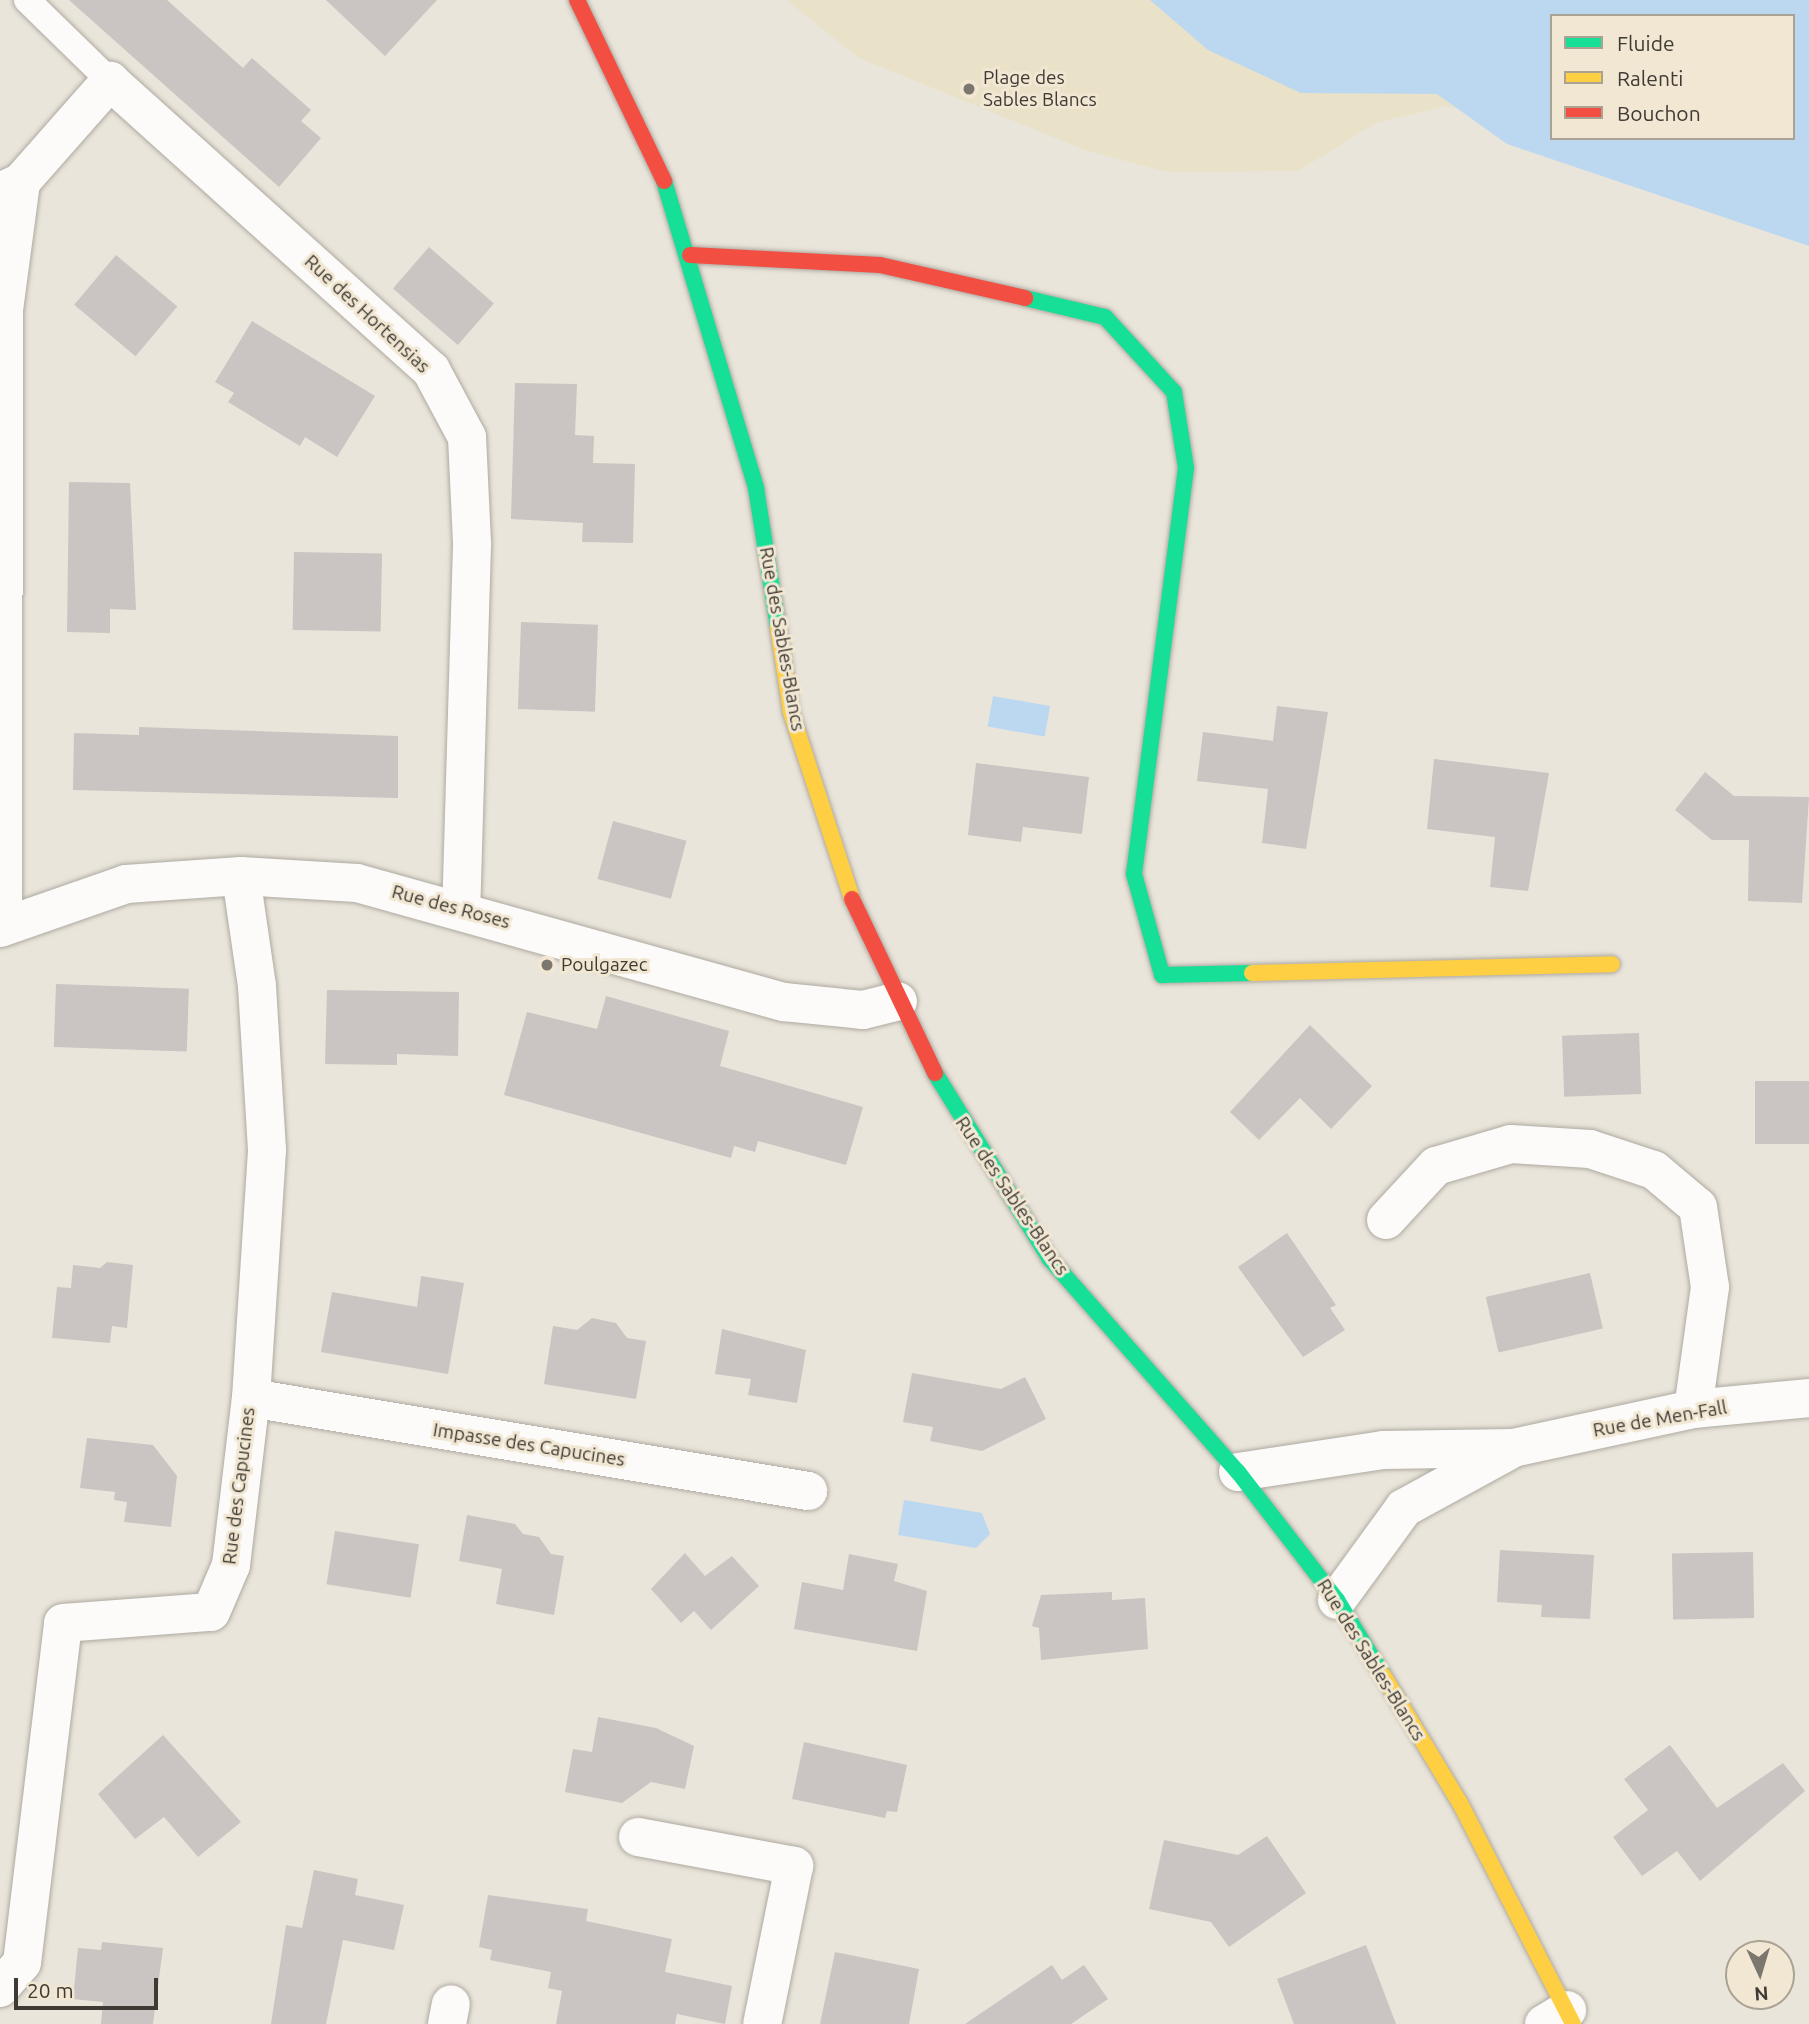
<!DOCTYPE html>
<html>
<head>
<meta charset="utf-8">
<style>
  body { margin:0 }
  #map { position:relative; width:1809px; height:2024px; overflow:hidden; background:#eae5da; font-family:Ubuntu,sans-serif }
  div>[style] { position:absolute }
  .sand>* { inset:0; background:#e9e1c8 }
  .water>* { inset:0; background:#bcd8f1; transform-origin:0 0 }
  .building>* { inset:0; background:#cac4c2; transform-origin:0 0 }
  .roads { filter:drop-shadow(0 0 2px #aeaaa2) drop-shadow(0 0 2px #aeaaa2) }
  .lane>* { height:26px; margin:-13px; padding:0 13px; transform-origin:13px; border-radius:13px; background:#fcfbf9 }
  .street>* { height:38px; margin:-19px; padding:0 19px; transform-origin:19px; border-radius:19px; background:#fcfbf9 }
  .fast>* { height:16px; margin:-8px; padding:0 8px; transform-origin:8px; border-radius:8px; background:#16e098 }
  .slow>* { height:16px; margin:-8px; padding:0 8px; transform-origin:8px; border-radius:8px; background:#ffcf43 }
  .jam>* { height:16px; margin:-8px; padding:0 8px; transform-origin:8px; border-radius:8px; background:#f24e42 }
  .dots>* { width:19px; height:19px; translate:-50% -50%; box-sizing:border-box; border:4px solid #f1e7d3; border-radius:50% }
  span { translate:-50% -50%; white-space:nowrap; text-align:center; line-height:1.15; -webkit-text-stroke:6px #f1e7d3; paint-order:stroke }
  .poi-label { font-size:19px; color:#3f3b34 }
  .left { translate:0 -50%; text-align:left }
  .street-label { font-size:19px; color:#3f3b34 }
  .legend { position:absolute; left:1550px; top:14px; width:245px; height:126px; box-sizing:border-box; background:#f1e7d3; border:2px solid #aaa293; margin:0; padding:9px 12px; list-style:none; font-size:21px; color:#3f3b34 }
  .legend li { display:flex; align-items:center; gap:14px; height:35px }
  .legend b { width:35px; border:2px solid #aaa293 }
  .north { position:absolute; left:1725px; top:1940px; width:70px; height:70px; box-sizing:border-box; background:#f1e7d3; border:2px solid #aaa293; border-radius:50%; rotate:176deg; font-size:19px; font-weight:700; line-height:28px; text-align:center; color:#3f3b34 }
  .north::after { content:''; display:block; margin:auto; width:24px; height:32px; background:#7b766e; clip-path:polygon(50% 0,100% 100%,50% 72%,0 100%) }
  .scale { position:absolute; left:14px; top:1978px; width:144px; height:32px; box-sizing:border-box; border:4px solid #3f3b34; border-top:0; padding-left:9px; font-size:21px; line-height:24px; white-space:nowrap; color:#3f3b34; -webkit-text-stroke:5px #f1e7d3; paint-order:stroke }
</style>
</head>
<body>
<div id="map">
  <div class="sand">
    <i style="clip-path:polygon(786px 0,1809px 0,1793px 16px,1552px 16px,1552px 124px,1446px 106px,1376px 123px,1298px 171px,1167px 172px,1085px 150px,859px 58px)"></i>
  </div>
  <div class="water">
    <i style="clip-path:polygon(evenodd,1150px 0,1809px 0,1809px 246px,1507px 144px,1437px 94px,1301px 93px,1208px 50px,1150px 0,1552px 16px,1793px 16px,1793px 138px,1552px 138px,1552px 16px)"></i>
    <i style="left:993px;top:696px;width:58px;height:31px;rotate:10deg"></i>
    <i style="clip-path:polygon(904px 1500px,982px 1513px,990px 1534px,976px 1548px,898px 1535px)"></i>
  </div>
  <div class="building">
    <i style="clip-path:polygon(69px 0,167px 0,243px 68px,252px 58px,311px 110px,301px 121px,321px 138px,279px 187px)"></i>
    <i style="clip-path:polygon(326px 0,437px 0,385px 56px)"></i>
    <i style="left:429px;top:247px;width:86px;height:55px;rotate:41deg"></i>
    <i style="left:116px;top:255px;width:80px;height:65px;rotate:40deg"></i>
    <i style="clip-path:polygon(252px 321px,375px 396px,337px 457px,305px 437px,300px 446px,228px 402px,234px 393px,215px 382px)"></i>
    <i style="clip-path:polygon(515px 383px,577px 384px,575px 435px,594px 436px,593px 463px,635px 464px,633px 543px,582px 542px,583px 523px,511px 519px)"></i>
    <i style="clip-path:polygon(69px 482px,130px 483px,136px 610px,110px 609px,110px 633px,67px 632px)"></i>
    <i style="left:294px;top:552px;width:88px;height:78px;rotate:1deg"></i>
    <i style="left:521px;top:622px;width:77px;height:87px;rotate:2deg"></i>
    <i style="clip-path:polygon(1277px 706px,1328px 712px,1306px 849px,1262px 843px,1268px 789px,1197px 781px,1203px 732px,1273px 741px)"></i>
    <i style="clip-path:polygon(139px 727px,398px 736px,398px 798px,73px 790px,74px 733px,139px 735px)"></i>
    <i style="clip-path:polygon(1434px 759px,1549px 773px,1528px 891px,1490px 887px,1495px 837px,1427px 829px)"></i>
    <i style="clip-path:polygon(976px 763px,1089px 777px,1082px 834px,1023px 827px,1021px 842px,968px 835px)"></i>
    <i style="clip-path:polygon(1705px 772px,1734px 796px,1809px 797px,1802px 903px,1748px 901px,1749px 840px,1712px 840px,1675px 810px)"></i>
    <i style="left:613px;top:821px;width:76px;height:60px;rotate:15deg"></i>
    <i style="left:56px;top:984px;width:133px;height:63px;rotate:2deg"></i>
    <i style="clip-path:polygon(327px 990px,459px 992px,458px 1056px,397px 1054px,397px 1065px,325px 1064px)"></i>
    <i style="clip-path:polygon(606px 996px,729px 1031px,720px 1066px,863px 1107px,846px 1165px,758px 1141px,755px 1152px,734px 1146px,731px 1158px,504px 1095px,527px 1012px,597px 1029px)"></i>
    <i style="clip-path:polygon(1310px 1025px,1372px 1086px,1331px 1129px,1300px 1098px,1259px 1140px,1230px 1112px)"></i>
    <i style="left:1639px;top:1033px;width:61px;height:77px;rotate:88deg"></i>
    <i style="left:1809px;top:1081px;width:63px;height:54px;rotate:90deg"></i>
    <i style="clip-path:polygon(1287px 1233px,1336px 1305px,1330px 1308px,1345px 1330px,1303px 1357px,1238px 1267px)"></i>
    <i style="clip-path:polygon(107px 1262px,133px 1265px,127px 1328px,112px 1326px,110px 1343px,52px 1338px,57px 1287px,71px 1288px,73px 1265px,100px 1268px)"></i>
    <i style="left:1590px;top:1273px;width:57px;height:107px;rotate:77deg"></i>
    <i style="clip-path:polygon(421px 1276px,464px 1283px,448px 1374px,321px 1352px,332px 1292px,417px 1307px)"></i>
    <i style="clip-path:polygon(592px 1318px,616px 1323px,627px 1338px,646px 1341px,636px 1399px,544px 1384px,553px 1326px,577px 1330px)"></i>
    <i style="clip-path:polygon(722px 1329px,806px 1350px,797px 1403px,748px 1395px,751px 1379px,715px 1374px)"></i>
    <i style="clip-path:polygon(912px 1373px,1001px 1389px,1025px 1377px,1046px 1419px,982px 1451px,930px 1441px,933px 1427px,903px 1422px)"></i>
    <i style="clip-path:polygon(87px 1438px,153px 1445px,177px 1476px,171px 1527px,124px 1522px,127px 1502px,114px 1500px,115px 1492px,80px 1488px)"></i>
    <i style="clip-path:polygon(467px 1515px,515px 1524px,523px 1534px,539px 1537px,551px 1554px,564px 1556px,554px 1615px,496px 1604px,502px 1569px,459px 1561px)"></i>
    <i style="left:335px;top:1531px;width:85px;height:54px;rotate:9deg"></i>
    <i style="clip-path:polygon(1500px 1550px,1594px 1555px,1590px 1619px,1541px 1617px,1542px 1605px,1497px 1602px)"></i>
    <i style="left:1753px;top:1552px;width:66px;height:81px;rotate:89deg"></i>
    <i style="clip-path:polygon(685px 1553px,705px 1576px,732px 1556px,759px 1586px,711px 1630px,694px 1611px,681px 1623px,651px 1589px)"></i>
    <i style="clip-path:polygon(849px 1554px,898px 1564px,894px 1581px,927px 1591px,917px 1651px,794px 1629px,802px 1582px,843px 1590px)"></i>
    <i style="clip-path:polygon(1112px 1592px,1112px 1600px,1145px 1598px,1148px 1649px,1041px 1660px,1039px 1628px,1032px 1626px,1041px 1595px)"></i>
    <i style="clip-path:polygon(598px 1717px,656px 1728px,694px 1746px,685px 1789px,651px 1782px,622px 1803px,565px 1792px,573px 1749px,592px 1752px)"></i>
    <i style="clip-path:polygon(163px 1735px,241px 1822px,198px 1857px,164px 1817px,135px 1839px,98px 1794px)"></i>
    <i style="clip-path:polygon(804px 1742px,907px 1765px,897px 1812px,887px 1811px,885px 1818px,792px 1799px)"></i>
    <i style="clip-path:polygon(1670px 1745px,1717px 1808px,1783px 1763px,1805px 1791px,1700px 1881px,1677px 1851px,1642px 1876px,1613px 1837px,1648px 1810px,1624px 1779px)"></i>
    <i style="clip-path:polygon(1267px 1836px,1306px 1893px,1229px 1947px,1211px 1922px,1149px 1909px,1164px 1840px,1238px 1855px)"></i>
    <i style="clip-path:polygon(314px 1870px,358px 1879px,355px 1895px,404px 1905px,394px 1950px,343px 1940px,326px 2024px,271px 2024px,286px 1925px,302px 1928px)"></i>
    <i style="clip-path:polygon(488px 1895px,588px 1909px,586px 1921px,672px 1939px,665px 1972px,732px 1986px,725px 2024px,677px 2014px,675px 2024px,556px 2024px,562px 1991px,548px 1988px,551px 1972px,490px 1960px,492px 1950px,479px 1947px)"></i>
    <i style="clip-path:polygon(102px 1942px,163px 1948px,153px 2024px,101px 2024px,103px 2002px,73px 1999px,78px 1948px,101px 1950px)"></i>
    <i style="clip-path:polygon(1366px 1945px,1396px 2024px,1294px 2024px,1277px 1979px)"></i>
    <i style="clip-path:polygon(835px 1952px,919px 1969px,909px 2024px,820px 2024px)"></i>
    <i style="clip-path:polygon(1052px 1965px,1062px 1980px,1084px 1965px,1108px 1999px,1071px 2024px,965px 2024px)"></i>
  </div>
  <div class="roads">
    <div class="lane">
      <i style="left:27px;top:0;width:116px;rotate:44.3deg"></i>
    </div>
    <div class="street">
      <i style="left:0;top:192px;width:23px;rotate:-25deg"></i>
      <i style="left:21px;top:182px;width:135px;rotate:-48.6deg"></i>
      <i style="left:110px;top:81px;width:432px;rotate:42deg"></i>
      <i style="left:431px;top:370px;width:76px;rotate:61.8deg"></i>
      <i style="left:467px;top:437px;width:108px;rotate:87.3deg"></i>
      <i style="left:472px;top:545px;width:363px;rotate:91.7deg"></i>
      <i style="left:3px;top:926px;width:616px;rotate:-89.91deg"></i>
      <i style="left:4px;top:310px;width:129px;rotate:-82.4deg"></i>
      <i style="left:0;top:928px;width:133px;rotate:-19.2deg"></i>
      <i style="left:126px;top:884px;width:115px;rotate:-4deg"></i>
      <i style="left:241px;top:876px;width:116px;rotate:3.5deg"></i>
      <i style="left:357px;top:883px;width:443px;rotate:15.6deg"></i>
      <i style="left:784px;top:1002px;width:79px;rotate:5.8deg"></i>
      <i style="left:863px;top:1010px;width:36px;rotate:-14deg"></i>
      <i style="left:1386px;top:1220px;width:74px;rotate:-47.2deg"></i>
      <i style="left:1436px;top:1166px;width:78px;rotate:-16.3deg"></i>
      <i style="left:1511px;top:1144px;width:79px;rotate:3.6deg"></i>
      <i style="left:1590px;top:1149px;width:67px;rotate:18.2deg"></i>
      <i style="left:1654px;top:1170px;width:57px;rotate:40.1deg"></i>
      <i style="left:1698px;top:1207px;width:81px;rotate:81.5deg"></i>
      <i style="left:1710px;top:1287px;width:123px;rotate:97.9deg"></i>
      <i style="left:251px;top:1398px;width:565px;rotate:9.48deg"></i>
      <i style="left:1238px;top:1472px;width:147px;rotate:-8.6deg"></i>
      <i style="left:1383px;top:1450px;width:130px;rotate:-0.9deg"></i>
      <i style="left:1513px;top:1448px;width:184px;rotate:-12.2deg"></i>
      <i style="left:1693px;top:1409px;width:117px;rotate:-5.4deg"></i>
      <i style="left:1337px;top:1600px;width:114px;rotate:-53.9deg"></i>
      <i style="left:1404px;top:1508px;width:119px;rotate:-28.7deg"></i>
      <i style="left:638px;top:1837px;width:159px;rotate:10.5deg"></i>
      <i style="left:794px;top:1866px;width:161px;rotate:101.4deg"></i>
      <i style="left:0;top:1988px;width:33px;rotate:-49deg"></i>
      <i style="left:22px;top:1963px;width:342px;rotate:-83.1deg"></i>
      <i style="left:63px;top:1623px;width:148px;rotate:-4.3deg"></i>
      <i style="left:211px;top:1612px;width:51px;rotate:-66.9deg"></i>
      <i style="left:231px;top:1565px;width:168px;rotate:-83.2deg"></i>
      <i style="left:251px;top:1398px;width:249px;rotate:-86.3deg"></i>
      <i style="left:267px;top:1150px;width:164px;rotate:-93.5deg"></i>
      <i style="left:257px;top:986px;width:111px;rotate:-98.3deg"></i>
      <i style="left:447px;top:2024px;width:20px;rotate:-79deg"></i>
      <i style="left:1544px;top:2024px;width:27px;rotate:-31deg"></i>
    </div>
    <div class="fast">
      <i style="left:664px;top:181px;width:320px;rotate:73.3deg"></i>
      <i style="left:756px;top:488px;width:141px;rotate:81deg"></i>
      <i style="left:1025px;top:298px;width:82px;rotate:13.4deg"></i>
      <i style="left:1105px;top:317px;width:102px;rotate:47.4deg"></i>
      <i style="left:1174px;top:392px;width:77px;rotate:81deg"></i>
      <i style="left:1186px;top:468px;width:409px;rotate:97.3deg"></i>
      <i style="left:1134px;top:874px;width:105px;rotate:74.5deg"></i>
      <i style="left:1162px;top:975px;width:90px;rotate:-1.3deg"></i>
      <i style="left:935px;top:1073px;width:219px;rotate:58.3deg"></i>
      <i style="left:1050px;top:1259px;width:284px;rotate:48.6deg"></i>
      <i style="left:1238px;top:1472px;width:162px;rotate:52.3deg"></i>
      <i style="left:1337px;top:1600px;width:88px;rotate:58.5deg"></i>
    </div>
    <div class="slow">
      <i style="left:778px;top:627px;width:86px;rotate:81.3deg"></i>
      <i style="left:791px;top:712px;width:197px;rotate:71.9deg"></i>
      <i style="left:1252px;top:973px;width:360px;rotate:-1.4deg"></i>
      <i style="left:1383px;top:1675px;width:149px;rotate:59deg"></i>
      <i style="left:1460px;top:1803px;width:248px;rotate:62.9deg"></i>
    </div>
    <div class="jam">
      <i style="left:577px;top:0;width:201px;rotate:64.3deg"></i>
      <i style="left:690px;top:255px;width:190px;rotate:3deg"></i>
      <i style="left:880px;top:265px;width:149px;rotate:12.8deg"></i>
      <i style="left:852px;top:899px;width:193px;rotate:64.5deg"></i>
    </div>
  </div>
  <div class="dots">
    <i style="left:969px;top:89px;background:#7b766e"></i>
    <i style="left:547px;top:965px;background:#7b766e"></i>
  </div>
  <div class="poi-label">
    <span class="left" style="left:983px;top:89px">Plage des<br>Sables Blancs</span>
    <span class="left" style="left:561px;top:965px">Poulgazec</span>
  </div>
  <div class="street-label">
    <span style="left:367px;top:314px;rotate:43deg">Rue des Hortensias</span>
    <span style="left:782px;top:639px;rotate:80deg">Rue des Sables-Blancs</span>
    <span style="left:451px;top:907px;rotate:15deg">Rue des Roses</span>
    <span style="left:1012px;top:1196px;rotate:56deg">Rue des Sables-Blancs</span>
    <span style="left:1660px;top:1419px;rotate:-10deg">Rue de Men-Fall</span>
    <span style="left:529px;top:1445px;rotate:9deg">Impasse des Capucines</span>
    <span style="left:239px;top:1486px;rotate:-83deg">Rue des Capucines</span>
    <span style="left:1371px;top:1660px;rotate:58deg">Rue des Sables-Blancs</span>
  </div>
  <ul class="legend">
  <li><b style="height:9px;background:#16e098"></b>Fluide</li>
  <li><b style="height:9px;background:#ffcf43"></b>Ralenti</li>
  <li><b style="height:9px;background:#f24e42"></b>Bouchon</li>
  </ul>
  <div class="north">N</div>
  <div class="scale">20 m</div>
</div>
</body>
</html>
